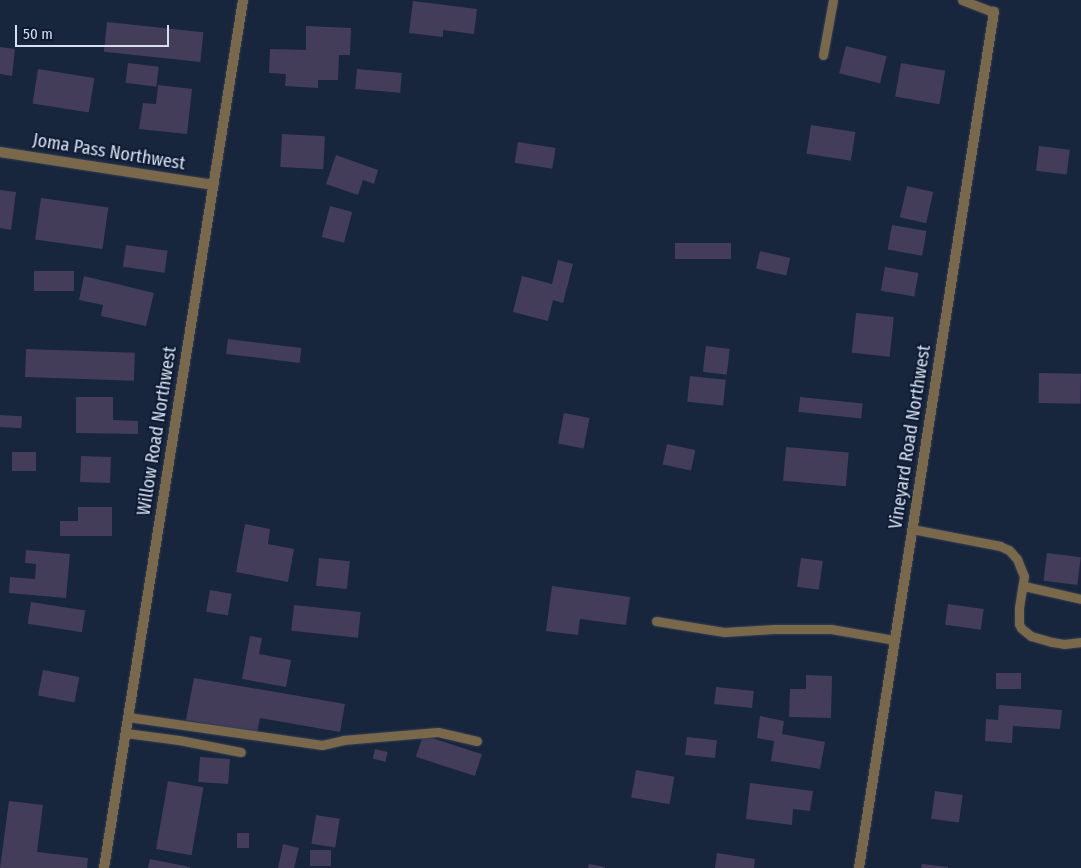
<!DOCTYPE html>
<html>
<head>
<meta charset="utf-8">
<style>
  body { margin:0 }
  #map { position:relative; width:1081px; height:868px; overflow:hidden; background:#17253d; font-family:"Fira Sans Condensed",sans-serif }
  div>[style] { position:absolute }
  .building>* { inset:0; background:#443d5a; transform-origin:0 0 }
  .roads { filter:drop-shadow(0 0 1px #323f56) drop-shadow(0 0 1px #323f56) }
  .service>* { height:9px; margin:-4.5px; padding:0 4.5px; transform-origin:4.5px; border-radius:4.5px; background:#7a684b }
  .minor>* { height:10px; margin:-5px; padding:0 5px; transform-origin:5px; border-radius:5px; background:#7a684b }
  span { translate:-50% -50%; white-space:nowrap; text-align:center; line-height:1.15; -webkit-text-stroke:4px #0e1b32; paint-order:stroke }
  .street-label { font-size:18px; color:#d6e0f0 }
  .scale { position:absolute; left:15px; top:25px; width:154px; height:22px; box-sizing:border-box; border:2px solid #d6e0f0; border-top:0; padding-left:6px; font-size:15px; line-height:18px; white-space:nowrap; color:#d6e0f0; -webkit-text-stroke:4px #0e1b32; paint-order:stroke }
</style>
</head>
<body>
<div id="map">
  <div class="building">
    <i style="clip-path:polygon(413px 1px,477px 9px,474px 34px,443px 30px,443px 37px,409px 33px)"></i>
    <i style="left:107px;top:22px;width:97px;height:30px;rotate:6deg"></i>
    <i style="clip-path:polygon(306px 26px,351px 28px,350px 55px,339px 55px,338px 80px,318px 80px,318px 88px,285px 86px,286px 74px,269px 73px,270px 49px,306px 50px)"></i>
    <i style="left:846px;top:46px;width:42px;height:28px;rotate:14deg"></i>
    <i style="clip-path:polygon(0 47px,15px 49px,12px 76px,0 74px)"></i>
    <i style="left:128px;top:63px;width:31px;height:20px;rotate:7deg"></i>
    <i style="left:901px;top:63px;width:45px;height:34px;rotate:10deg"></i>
    <i style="left:38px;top:69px;width:57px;height:35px;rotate:9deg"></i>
    <i style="left:357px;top:69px;width:45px;height:20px;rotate:5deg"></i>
    <i style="clip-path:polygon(158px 85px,192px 89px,187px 134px,139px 129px,143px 103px,156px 104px)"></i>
    <i style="left:811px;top:125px;width:45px;height:29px;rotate:9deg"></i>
    <i style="left:282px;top:134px;width:43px;height:33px;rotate:3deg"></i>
    <i style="left:518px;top:142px;width:38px;height:21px;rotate:9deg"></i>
    <i style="left:1039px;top:146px;width:31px;height:25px;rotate:7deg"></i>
    <i style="clip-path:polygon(336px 155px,378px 170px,374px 184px,363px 180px,358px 195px,326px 184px)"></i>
    <i style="left:907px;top:186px;width:27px;height:32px;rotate:13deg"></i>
    <i style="clip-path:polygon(0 190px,16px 192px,11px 230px,0 228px)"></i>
    <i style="left:41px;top:198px;width:68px;height:42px;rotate:8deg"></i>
    <i style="left:330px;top:206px;width:23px;height:32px;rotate:15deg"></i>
    <i style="left:892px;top:225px;width:35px;height:25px;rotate:10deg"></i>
    <i style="left:675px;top:243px;width:56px;height:16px"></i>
    <i style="left:126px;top:245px;width:42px;height:22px;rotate:8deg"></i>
    <i style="left:760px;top:251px;width:31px;height:18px;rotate:13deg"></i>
    <i style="clip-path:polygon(558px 260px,573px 264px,563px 303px,553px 300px,548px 321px,513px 312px,522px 276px,552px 284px)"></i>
    <i style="left:885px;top:267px;width:34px;height:24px;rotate:10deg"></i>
    <i style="left:74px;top:271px;width:20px;height:40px;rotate:90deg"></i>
    <i style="clip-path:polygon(84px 276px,154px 293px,146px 326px,101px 316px,103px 305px,79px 300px)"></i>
    <i style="left:856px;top:313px;width:38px;height:40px;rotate:6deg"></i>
    <i style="left:228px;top:339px;width:74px;height:15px;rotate:7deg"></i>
    <i style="left:706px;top:346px;width:24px;height:26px;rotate:7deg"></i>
    <i style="left:26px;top:349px;width:109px;height:28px;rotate:2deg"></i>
    <i style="left:1039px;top:373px;width:42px;height:30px;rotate:1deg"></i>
    <i style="left:690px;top:376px;width:36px;height:26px;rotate:6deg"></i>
    <i style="clip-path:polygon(76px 397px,113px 397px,113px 420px,138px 421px,138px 434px,76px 433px)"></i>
    <i style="left:800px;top:397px;width:63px;height:15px;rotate:6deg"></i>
    <i style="left:564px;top:413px;width:26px;height:31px;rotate:11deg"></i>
    <i style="left:0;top:415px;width:22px;height:12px;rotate:3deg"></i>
    <i style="left:667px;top:444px;width:29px;height:21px;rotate:12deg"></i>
    <i style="left:786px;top:447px;width:63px;height:34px;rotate:5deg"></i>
    <i style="left:12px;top:452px;width:24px;height:19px"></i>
    <i style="left:81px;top:456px;width:30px;height:26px;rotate:2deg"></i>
    <i style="clip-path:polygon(78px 507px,112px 507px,112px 536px,60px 536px,60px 521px,78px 521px)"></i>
    <i style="clip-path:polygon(245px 524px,270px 529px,268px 544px,294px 549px,288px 582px,236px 572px)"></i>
    <i style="clip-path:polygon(26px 550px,70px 554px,66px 598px,9px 593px,10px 577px,35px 579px,36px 564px,25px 563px)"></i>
    <i style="left:1047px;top:553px;width:34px;height:28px;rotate:7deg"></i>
    <i style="left:319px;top:558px;width:31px;height:28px;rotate:6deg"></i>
    <i style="left:801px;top:558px;width:22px;height:29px;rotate:8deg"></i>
    <i style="clip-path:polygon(552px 586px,630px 597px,626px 625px,580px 619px,578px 635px,546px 631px)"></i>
    <i style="left:210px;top:590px;width:22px;height:22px;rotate:10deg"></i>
    <i style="left:31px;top:602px;width:55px;height:22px;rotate:9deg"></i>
    <i style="left:948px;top:604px;width:36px;height:21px;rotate:8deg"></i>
    <i style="left:294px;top:605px;width:67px;height:26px;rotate:6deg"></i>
    <i style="clip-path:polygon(250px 636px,262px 638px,259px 654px,291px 660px,286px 687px,242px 679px)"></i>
    <i style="left:43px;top:670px;width:37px;height:26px;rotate:11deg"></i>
    <i style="left:996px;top:673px;width:25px;height:16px"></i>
    <i style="clip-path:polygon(806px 675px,832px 676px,831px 718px,789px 717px,790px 689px,806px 689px)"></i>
    <i style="clip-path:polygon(194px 678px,345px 704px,340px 732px,260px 718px,257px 733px,186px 720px)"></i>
    <i style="left:716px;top:687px;width:38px;height:17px;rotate:6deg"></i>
    <i style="clip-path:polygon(999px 705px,1062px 710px,1060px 729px,1013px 726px,1012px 743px,985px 741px,986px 719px,998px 720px)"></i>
    <i style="clip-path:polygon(760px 716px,784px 721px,782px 734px,825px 742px,820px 769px,771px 761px,774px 741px,757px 738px)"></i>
    <i style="left:423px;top:735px;width:62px;height:23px;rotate:18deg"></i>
    <i style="left:687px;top:737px;width:30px;height:18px;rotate:6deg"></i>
    <i style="left:375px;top:749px;width:13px;height:10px;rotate:13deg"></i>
    <i style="left:200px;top:757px;width:30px;height:25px;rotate:4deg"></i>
    <i style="left:636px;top:770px;width:39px;height:28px;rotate:10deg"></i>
    <i style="left:168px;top:781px;width:36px;height:69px;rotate:10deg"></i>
    <i style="clip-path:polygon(750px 783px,813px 791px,810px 811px,793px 809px,792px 825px,746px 819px)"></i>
    <i style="left:935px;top:791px;width:28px;height:28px;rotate:8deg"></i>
    <i style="clip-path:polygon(9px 801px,43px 805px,37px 852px,88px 858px,87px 868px,0 868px)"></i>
    <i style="left:316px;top:815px;width:24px;height:29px;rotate:9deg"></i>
    <i style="left:237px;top:833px;width:12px;height:15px"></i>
    <i style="clip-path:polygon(283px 844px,299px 848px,294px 868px,278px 868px)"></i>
    <i style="left:310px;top:850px;width:21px;height:16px"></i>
    <i style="clip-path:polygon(717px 853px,755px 859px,754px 868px,715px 868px)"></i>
    <i style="clip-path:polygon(150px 859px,190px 867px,190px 868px,148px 868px)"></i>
    <i style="clip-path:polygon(589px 864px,605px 867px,605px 868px,588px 868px)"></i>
    <i style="clip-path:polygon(922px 864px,948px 867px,948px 868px,921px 868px)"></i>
  </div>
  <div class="roads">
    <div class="service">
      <i style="left:962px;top:0;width:34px;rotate:21deg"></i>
      <i style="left:823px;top:55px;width:56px;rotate:-79.7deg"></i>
      <i style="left:912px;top:529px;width:90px;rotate:10.9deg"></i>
      <i style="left:1000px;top:546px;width:10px;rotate:24deg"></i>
      <i style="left:1009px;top:550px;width:12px;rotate:48deg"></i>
      <i style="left:1017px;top:559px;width:18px;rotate:68deg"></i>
      <i style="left:1024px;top:576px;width:33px;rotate:99deg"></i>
      <i style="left:1019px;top:609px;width:15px;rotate:90deg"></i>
      <i style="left:1019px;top:624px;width:4px;rotate:63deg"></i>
      <i style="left:1021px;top:628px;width:13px;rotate:39deg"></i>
      <i style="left:1031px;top:636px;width:22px;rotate:16deg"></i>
      <i style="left:1052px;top:642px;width:12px;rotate:9deg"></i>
      <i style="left:1064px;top:644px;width:17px;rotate:-7deg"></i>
      <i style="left:1024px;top:586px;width:58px;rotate:12.8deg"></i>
      <i style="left:656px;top:621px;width:69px;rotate:9.2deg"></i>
      <i style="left:724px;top:632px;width:50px;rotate:-3.4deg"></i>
      <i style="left:774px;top:629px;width:57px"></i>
      <i style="left:831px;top:629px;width:65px;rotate:9.8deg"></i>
      <i style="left:128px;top:717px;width:196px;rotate:8.2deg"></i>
      <i style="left:322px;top:745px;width:22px;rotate:-13deg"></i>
      <i style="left:343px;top:740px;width:95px;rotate:-4.8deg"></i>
      <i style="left:438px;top:732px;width:40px;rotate:13deg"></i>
      <i style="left:126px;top:733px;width:53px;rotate:7.5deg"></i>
      <i style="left:179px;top:740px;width:63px;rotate:11deg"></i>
    </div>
    <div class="minor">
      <i style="left:0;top:152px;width:216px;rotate:8.8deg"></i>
      <i style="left:104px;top:868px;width:879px;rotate:-80.9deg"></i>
      <i style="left:859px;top:868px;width:867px;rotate:-81.04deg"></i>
    </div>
  </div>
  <div class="street-label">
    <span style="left:109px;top:152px;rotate:9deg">Joma Pass Northwest</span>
    <span style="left:157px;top:431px;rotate:-81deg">Willow Road Northwest</span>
    <span style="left:910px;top:437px;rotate:-81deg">Vineyard Road Northwest</span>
  </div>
  <div class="scale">50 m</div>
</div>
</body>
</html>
